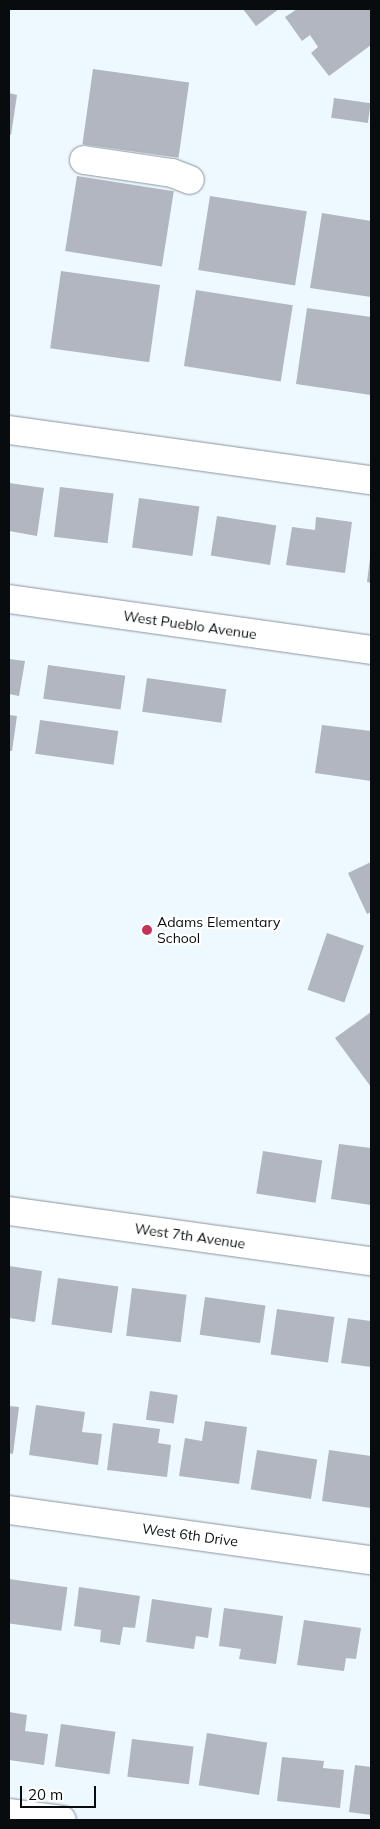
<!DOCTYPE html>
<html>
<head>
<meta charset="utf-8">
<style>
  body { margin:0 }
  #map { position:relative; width:380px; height:1829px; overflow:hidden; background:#eef8ff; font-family:Mulish,sans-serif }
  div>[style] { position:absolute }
  .building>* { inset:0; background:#b1b6c1; transform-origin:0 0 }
  .roads { filter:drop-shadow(0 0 1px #89949c) drop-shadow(0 0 1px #89949c) }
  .minor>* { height:28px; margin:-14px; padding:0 14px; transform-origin:14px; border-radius:14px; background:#fff }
  .dots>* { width:14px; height:14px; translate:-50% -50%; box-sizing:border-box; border:2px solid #fff; border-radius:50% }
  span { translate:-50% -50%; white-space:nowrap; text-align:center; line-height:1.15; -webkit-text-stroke:4.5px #fff; paint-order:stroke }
  .street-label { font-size:14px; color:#080c0f }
  .poi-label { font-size:14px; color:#080c0f }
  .left { translate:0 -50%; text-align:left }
  .frame { position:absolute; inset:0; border:10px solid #080c0f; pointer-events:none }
  .scale { position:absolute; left:20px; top:1786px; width:76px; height:22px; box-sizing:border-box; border:2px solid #080c0f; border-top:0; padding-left:6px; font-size:15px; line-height:18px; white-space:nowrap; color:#080c0f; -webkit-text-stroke:4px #fff; paint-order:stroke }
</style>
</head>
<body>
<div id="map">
  <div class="building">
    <i style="clip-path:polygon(243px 9px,279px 9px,256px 26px)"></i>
    <i style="clip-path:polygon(297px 9px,371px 9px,371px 45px,329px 76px,311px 53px,318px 47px,310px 35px,302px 41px,285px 17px)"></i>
    <i style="left:93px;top:69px;width:97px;height:76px;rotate:8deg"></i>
    <i style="clip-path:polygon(9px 93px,17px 95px,11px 135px,9px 134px)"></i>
    <i style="left:334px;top:98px;width:37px;height:20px;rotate:8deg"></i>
    <i style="left:77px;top:176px;width:98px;height:76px;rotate:9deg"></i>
    <i style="left:210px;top:196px;width:98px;height:75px;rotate:9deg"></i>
    <i style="clip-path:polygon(322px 213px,371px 221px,371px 297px,310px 288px)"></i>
    <i style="left:61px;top:271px;width:100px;height:78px;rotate:8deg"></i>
    <i style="left:196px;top:290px;width:98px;height:77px;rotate:9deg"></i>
    <i style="clip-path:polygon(307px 308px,371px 317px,371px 395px,296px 384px)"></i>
    <i style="clip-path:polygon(9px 483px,44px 488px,37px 536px,9px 531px)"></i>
    <i style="left:60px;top:487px;width:54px;height:50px;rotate:7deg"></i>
    <i style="left:139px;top:498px;width:61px;height:50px;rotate:8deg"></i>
    <i style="left:217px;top:516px;width:60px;height:40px;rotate:9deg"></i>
    <i style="clip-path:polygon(316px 517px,352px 522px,345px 573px,286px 565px,292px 527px,315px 530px)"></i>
    <i style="clip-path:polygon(370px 558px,371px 558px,371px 583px,367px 582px)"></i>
    <i style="clip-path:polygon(9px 659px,25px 661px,19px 696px,9px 694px)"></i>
    <i style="left:48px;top:665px;width:78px;height:34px;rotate:8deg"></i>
    <i style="left:147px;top:678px;width:80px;height:34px;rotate:8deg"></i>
    <i style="clip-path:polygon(9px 715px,17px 716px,12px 751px,9px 751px)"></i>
    <i style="left:40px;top:720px;width:79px;height:34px;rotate:8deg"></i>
    <i style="clip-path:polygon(322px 725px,371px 731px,371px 781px,315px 773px)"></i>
    <i style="clip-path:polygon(371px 862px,371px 912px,367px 914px,348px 873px)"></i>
    <i style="left:327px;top:933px;width:39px;height:60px;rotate:19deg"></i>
    <i style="clip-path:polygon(371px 1012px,371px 1087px,335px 1038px)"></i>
    <i style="clip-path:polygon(339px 1144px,371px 1148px,371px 1205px,331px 1199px)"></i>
    <i style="left:263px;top:1151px;width:60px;height:43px;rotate:9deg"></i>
    <i style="clip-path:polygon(9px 1266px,42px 1271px,35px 1322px,9px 1318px)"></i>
    <i style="left:58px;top:1278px;width:61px;height:47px;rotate:8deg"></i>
    <i style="left:132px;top:1288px;width:55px;height:48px;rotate:7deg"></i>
    <i style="left:205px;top:1297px;width:61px;height:38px;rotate:8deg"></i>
    <i style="left:277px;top:1309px;width:58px;height:46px;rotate:8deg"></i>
    <i style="clip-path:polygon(348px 1318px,371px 1321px,371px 1367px,341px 1363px)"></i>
    <i style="left:150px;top:1391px;width:28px;height:29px;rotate:8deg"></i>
    <i style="clip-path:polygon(36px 1405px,85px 1412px,82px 1432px,102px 1434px,98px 1465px,29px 1455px)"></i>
    <i style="clip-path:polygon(9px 1406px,19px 1407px,13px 1454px,9px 1453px)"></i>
    <i style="clip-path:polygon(205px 1421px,247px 1427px,239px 1484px,179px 1476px,185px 1438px,202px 1441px)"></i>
    <i style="clip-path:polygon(113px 1423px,160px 1429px,158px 1443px,171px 1445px,167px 1477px,107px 1470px)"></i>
    <i style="left:257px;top:1450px;width:61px;height:40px;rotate:9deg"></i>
    <i style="clip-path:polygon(329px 1450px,371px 1456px,371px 1508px,322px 1501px)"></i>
    <i style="left:9px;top:1579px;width:59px;height:44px;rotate:8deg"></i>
    <i style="clip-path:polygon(79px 1587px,140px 1596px,135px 1628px,123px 1627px,120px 1645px,100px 1642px,101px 1630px,74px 1626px)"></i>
    <i style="clip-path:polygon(152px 1599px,212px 1608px,208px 1638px,196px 1636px,194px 1649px,146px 1642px)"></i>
    <i style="clip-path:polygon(224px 1608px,283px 1616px,276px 1664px,239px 1659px,241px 1649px,219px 1646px)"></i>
    <i style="clip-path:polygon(304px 1620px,361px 1628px,356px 1659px,346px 1658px,344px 1671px,297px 1665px)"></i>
    <i style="clip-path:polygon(9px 1712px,27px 1715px,25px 1731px,48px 1734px,44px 1765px,9px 1760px)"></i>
    <i style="left:61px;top:1724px;width:55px;height:43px;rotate:8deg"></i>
    <i style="left:207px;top:1733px;width:61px;height:53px;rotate:9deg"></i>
    <i style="left:132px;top:1739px;width:62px;height:38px;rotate:7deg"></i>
    <i style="clip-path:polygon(282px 1757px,324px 1761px,323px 1768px,344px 1770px,340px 1808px,277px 1801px)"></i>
    <i style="clip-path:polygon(355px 1765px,371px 1767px,371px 1815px,349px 1812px)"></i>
  </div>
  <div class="roads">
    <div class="minor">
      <i style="left:84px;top:160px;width:89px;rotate:8.4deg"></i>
      <i style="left:172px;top:173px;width:19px;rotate:21deg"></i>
      <i style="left:9px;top:430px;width:365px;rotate:7.9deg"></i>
      <i style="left:9px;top:599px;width:366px;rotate:8deg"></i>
      <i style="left:9px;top:1211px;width:365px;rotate:7.9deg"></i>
      <i style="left:9px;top:1510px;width:365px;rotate:7.9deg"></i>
      <i style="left:9px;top:1813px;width:53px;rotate:7.5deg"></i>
    </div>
  </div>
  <div class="dots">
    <i style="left:147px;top:930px;background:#c33357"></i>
  </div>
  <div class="street-label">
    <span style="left:190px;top:625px;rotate:8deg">West Pueblo Avenue</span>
    <span style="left:190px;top:1236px;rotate:8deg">West 7th Avenue</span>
    <span style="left:190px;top:1535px;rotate:8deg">West 6th Drive</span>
  </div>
  <div class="poi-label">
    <span class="left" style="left:157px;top:930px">Adams Elementary<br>School</span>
  </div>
  <div class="frame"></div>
  <div class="scale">20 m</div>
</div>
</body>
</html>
